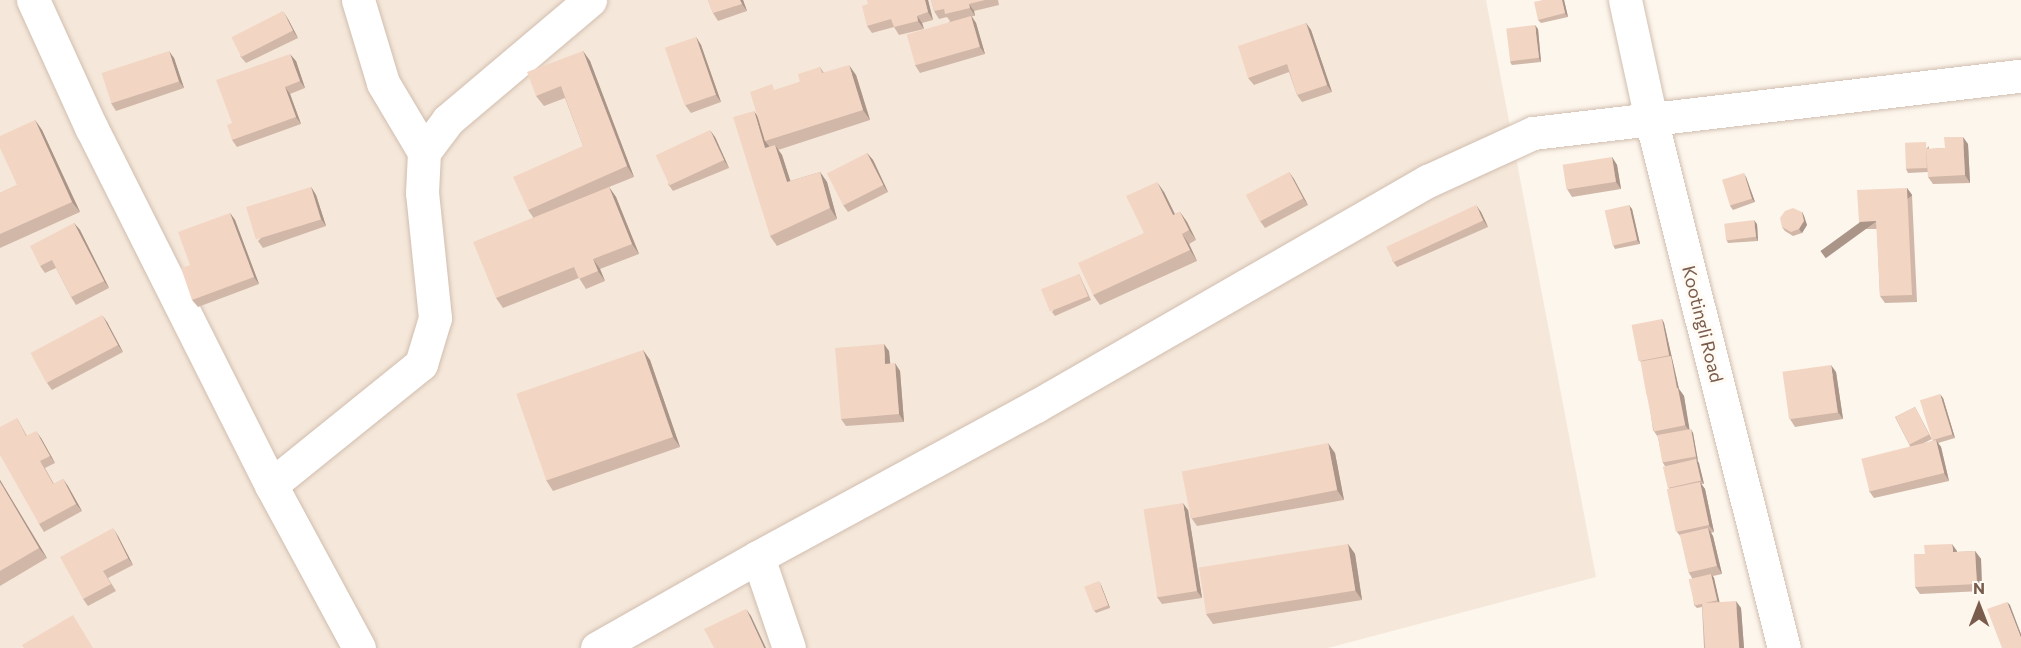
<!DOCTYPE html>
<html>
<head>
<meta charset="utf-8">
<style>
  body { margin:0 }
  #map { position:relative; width:2021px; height:648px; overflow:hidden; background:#fdf6ec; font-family:Commissioner,sans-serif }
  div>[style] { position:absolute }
  .residential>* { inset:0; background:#f5e8da }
  .roads { filter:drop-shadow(0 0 2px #d1beb0) drop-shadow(0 0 2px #d1beb0) }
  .minor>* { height:33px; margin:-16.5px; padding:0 16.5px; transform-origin:16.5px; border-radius:16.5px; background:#fff }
  .wall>* { inset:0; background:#d1b7a8 }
  .shaded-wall>* { inset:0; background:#aa9588; transform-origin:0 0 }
  .building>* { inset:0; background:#f3d5c3; transform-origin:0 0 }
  span { translate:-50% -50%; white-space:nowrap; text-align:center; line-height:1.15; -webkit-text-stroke:6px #fffaf3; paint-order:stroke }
  .street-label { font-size:18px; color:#7a5c4d }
  .north { position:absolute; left:1949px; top:576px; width:60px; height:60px; -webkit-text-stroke:4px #fffaf3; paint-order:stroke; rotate:0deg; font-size:16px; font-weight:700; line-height:24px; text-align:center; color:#7a5c4d }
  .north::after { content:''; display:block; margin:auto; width:21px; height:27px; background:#7a5c4d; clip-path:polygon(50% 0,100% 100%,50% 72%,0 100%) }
</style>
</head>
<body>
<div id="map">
  <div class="residential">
    <i style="clip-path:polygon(0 0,1486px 0,1596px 577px,1328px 648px,0 648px)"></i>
  </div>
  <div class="roads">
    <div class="minor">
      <i style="left:33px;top:0;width:140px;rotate:65.5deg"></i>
      <i style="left:91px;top:127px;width:401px;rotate:63.3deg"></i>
      <i style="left:271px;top:485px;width:185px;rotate:61.6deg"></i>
      <i style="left:358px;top:0;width:87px;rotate:73.2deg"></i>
      <i style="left:383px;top:83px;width:80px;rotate:59.3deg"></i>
      <i style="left:1625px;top:0;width:122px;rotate:77.7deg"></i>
      <i style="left:1651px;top:119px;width:545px;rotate:75.89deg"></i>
      <i style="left:271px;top:485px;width:193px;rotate:-38.9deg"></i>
      <i style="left:421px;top:364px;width:48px;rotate:-73.1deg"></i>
      <i style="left:435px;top:318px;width:126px;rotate:-95.9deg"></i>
      <i style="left:422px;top:193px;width:41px;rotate:-87.2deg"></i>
      <i style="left:424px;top:152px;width:40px;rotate:-53deg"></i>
      <i style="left:448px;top:120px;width:186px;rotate:-40.2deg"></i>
      <i style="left:758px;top:557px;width:96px;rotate:71.2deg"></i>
      <i style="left:597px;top:648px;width:185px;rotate:-29.5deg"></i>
      <i style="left:758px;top:557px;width:316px;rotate:-28.5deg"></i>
      <i style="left:1036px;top:406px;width:452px;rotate:-29.9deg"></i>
      <i style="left:1428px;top:181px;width:115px;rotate:-24.6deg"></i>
      <i style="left:1533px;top:133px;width:491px;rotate:-6.7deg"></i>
    </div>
  </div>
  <div class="wall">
    <i style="clip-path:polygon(708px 0,743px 0,747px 11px,718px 21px,713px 13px)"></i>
    <i style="clip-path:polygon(928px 0,933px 20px,922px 23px,924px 29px,899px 35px,894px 27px,872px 33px,867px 26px,868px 4px)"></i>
    <i style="clip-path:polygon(931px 0,998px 0,999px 5px,974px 11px,975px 16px,972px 16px,976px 23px,985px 54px,920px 73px,915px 65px,950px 21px,947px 17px,939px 19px,934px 11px)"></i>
    <i style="clip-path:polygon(1543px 0,1564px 0,1568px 17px,1541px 23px,1538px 20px)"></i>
    <i style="clip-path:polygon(288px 19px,298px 38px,246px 63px,240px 56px)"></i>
    <i style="clip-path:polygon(1306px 23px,1311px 30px,1332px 92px,1302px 102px,1297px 95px,1289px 72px,1254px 85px,1248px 78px)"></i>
    <i style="clip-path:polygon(1538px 29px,1541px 62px,1512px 65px,1510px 62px)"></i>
    <i style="clip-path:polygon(696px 37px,701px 45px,721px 102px,691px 113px,685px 105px)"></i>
    <i style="clip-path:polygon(583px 51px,590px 61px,634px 177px,609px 187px,616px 197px,639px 254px,600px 269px,605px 281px,586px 289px,579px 278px,503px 308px,496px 298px,533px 217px,528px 210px,583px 146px,565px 98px,544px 106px,536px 96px)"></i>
    <i style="clip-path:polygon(174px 58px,184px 88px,116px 111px,111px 103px)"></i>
    <i style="clip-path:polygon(296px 61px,305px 88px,290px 94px,301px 124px,237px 147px,232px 140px,232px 123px)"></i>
    <i style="clip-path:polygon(820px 67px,824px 73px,856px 75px,870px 120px,778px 150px,782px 155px,790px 181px,820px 172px,827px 182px,837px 219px,777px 246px,770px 236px,758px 117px,776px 90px,800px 82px)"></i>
    <i style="clip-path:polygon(35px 120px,42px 130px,80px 212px,0 248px,0 193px,17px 185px)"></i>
    <i style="clip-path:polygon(715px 137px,729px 168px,673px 191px,668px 184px)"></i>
    <i style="clip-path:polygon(1968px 144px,1970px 183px,1933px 184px,1928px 177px,1928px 172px,1908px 173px,1906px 169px,1929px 146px,1929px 149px,1945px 148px)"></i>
    <i style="clip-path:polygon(867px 153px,873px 160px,888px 192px,848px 212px,843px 205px)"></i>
    <i style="clip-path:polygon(1612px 157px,1617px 165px,1621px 189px,1572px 197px,1567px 189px)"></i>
    <i style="clip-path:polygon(1289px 172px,1308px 205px,1265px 228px,1260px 221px)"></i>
    <i style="clip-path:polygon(1746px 177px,1755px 202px,1733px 210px,1730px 206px)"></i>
    <i style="clip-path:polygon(311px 187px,316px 195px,326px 226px,263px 248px,258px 241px)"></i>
    <i style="clip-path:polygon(1907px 188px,1912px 195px,1917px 302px,1885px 303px,1880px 296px,1877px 229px,1864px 229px,1859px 222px)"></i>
    <i style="clip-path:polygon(1164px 192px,1175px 214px,1180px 212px,1187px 222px,1196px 240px,1189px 244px,1197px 261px,1100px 305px,1093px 295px,1144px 233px)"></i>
    <i style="clip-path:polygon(1632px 209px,1640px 244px,1615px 249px,1613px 245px)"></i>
    <i style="clip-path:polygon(1481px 212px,1488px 227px,1397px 267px,1392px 260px)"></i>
    <i style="clip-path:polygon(1802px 212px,1804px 216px,1807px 225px,1802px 233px,1793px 236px,1785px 231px,1782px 227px)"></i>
    <i style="clip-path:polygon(230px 213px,235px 220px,259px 284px,198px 307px,192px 300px,190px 265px)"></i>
    <i style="clip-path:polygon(74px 223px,80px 230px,109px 288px,76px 305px,71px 297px,56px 268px,45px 273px,40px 266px)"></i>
    <i style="clip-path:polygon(1757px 224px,1758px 241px,1728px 243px,1726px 239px)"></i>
    <i style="clip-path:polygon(1079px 274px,1091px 300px,1055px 316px,1052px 312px)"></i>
    <i style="clip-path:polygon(1662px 319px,1664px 323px,1679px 389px,1684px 396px,1689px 429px,1693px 433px,1698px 461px,1704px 484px,1701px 484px,1705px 489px,1714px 532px,1711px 533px,1713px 536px,1722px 574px,1713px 576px,1714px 578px,1719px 602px,1741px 608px,1744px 648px,1704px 648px,1702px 607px,1697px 608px,1694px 605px,1692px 578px,1689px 573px,1681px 537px,1677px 532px,1665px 466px,1663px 463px,1658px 437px,1653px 430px,1648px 393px,1642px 363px,1640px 361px)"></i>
    <i style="clip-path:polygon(107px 322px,123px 352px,52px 390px,47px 383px)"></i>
    <i style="clip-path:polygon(643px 350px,650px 360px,680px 447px,553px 491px,546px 480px)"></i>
    <i style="clip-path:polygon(889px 351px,890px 364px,900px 371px,904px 422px,846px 426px,841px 419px)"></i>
    <i style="clip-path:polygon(1836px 372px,1843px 419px,1795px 427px,1790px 419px)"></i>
    <i style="clip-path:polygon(evenodd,1943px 398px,1955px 438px,1938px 443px,1941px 447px,1949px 481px,1874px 498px,1869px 491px,1910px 446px,1895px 417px,1915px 407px,1932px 439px,1943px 398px,1932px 439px,1933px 441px,1922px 444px,1932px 439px)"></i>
    <i style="clip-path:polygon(17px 418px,27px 436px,41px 438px,55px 463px,45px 468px,54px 484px,63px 479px,82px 511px,44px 532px,39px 524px)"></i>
    <i style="clip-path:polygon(1335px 453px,1344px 500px,1197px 526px,1190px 516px)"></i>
    <i style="clip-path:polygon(0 480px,47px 558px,0 586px)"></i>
    <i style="clip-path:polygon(1188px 510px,1202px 598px,1162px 604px,1157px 597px)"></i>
    <i style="clip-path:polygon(118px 536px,133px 565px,108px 578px,116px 591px,88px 606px,83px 599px)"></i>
    <i style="clip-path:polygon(1348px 544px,1355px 554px,1362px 600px,1213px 624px,1206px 614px)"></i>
    <i style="clip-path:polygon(1957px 551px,1957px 552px,1975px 551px,1981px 559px,1982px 591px,1920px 594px,1915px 587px)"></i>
    <i style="clip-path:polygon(1101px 585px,1110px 608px,1096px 613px,1093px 609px)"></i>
  </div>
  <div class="shaded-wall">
    <i style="clip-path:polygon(740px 0,743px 0,747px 11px,742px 4px)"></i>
    <i style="clip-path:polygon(925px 0,928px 0,933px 20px,928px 12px)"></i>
    <i style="clip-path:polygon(1562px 0,1564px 0,1568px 17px,1565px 13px)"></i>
    <i style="clip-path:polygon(969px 4px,974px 11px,975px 16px,970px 8px)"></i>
    <i style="clip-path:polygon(283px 11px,288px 19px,298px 38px,293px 31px)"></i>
    <i style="clip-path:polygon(917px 16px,922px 23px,924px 29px,918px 21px)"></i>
    <i style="clip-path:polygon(971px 16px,976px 23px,985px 54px,980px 47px)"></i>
    <i style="clip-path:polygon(1306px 23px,1311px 30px,1332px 92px,1327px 85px)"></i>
    <i style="clip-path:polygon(1535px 25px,1538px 29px,1541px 62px,1539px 58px)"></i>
    <i style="clip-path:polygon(696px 37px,701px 45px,721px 102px,716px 95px)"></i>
    <i style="clip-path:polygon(169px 51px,174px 58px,184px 88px,179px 81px)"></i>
    <i style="clip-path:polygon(583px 51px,590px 61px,634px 177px,627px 166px)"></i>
    <i style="clip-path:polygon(290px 54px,296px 61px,305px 88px,300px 81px)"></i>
    <i style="clip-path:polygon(849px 65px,856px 75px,870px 120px,863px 110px)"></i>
    <i style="clip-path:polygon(285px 87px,290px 94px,301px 124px,296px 117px)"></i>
    <i style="clip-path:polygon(754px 111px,761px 121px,765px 141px,769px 146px,772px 158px,765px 148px)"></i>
    <i style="clip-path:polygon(35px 120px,42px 130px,80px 212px,72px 202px)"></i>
    <i style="clip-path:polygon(710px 130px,715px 137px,729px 168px,724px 160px)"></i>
    <i style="clip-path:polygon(1963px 137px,1968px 144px,1970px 183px,1965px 175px)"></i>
    <i style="clip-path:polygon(775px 145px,782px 155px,794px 192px,787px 182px)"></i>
    <i style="clip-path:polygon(867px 153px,873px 160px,888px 192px,883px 185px)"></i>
    <i style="clip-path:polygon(1612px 157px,1617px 165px,1621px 189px,1616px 182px)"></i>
    <i style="clip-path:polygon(820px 172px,827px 182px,837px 219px,830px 208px)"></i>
    <i style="clip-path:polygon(1289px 172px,1294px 179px,1308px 205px,1303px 198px)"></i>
    <i style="clip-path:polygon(1744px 173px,1746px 177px,1755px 202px,1752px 199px)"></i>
    <i style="clip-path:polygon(1157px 182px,1164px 192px,1180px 225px,1173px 215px)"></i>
    <i style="clip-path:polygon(311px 187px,316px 195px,326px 226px,321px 219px)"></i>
    <i style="clip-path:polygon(609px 187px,616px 197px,639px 254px,632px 244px)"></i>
    <i style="left:1907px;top:188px;width:9px;height:107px;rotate:54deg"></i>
    <i style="clip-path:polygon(1476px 205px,1481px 212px,1488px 227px,1483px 220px)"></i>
    <i style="clip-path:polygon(1629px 205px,1632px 209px,1640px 244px,1637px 240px)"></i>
    <i style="clip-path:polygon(1180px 212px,1187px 222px,1196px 240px,1189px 230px)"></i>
    <i style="clip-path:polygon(1802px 212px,1804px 216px,1807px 225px,1802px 233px,1799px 229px)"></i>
    <i style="clip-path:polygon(230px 213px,235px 220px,259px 284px,254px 277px)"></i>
    <i style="clip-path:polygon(1754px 220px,1757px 224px,1758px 241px,1756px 237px)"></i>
    <i style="clip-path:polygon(74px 223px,80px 230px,109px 288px,104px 281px)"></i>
    <i style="clip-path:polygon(1182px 234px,1189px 244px,1197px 261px,1190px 250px)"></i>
    <i style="clip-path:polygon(593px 259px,600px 269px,605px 281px,598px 271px)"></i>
    <i style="clip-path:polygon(102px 315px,107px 322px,123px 352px,118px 345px)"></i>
    <i style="clip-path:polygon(1662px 319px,1664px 323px,1679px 389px,1684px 396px,1690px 432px,1685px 425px,1671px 358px,1669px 355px)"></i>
    <i style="clip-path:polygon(884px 344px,889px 351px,891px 371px,885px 364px)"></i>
    <i style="clip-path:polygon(643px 350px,650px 360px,680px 447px,673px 437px)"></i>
    <i style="clip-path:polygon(895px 363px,900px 371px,904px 422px,899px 414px)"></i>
    <i style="clip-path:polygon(1831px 365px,1836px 372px,1843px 419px,1838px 412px)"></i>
    <i style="clip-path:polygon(1940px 394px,1943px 398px,1955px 438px,1952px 434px)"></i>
    <i style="clip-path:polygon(1691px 429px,1693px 433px,1698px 461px,1696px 457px)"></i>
    <i style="clip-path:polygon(36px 431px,41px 438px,55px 463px,50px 456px)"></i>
    <i style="clip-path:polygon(1936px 440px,1941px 447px,1949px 481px,1944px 473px)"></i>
    <i style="clip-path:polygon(1328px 443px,1335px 453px,1344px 500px,1337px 490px)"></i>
    <i style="clip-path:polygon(1696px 459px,1699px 463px,1704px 484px,1701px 480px)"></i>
    <i style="clip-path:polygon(63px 479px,68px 486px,82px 511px,76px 504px)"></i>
    <i style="clip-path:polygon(0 480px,47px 558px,39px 548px,0 482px)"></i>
    <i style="clip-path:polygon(1700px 482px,1705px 489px,1714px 532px,1709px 525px)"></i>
    <i style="clip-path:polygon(1183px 503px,1188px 510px,1202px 598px,1197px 591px)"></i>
    <i style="clip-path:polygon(113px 528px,118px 536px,133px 565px,128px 558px)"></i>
    <i style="clip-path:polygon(1708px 528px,1713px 536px,1722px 574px,1717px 566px)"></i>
    <i style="clip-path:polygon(1348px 544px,1355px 554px,1362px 600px,1355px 590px)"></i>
    <i style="clip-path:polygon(1952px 544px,1957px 551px,1958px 560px,1953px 552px)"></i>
    <i style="clip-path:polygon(1975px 551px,1981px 559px,1982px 591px,1977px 584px)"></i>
    <i style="clip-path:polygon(1711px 574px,1714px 578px,1720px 604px,1717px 600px)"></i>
    <i style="clip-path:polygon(1099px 581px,1101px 585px,1110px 608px,1108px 605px)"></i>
    <i style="clip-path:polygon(1736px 601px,1741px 608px,1744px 648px,1739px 648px)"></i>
    <i style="clip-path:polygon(2007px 602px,2010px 605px,2021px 634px,2021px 638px)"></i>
    <i style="clip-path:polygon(746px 609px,751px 616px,766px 648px,764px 648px)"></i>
  </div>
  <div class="building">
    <i style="clip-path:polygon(708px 0,740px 0,742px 4px,713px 13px)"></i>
    <i style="clip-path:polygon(867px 0,925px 0,928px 12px,917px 16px,918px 21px,894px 27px,891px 19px,867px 26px,862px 6px,868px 4px)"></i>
    <i style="clip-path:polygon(931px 0,985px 0,969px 4px,970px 8px,945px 14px,944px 9px,934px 11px)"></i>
    <i style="clip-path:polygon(1543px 0,1562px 0,1565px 13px,1538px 20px,1534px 2px)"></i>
    <i style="left:283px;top:11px;width:22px;height:58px;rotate:63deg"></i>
    <i style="left:971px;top:16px;width:32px;height:67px;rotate:74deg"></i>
    <i style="clip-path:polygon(1306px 23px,1327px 85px,1297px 95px,1287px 64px,1248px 78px,1238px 46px)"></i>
    <i style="left:1535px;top:25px;width:33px;height:29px;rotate:83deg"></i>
    <i style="left:696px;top:37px;width:61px;height:33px;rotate:71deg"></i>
    <i style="left:169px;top:51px;width:32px;height:71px;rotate:72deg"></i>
    <i style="clip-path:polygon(583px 51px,627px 166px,528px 210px,513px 177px,583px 146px,561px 86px,536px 96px,527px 72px)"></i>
    <i style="clip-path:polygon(290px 54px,300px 81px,285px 87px,296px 117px,232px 140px,227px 125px,232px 123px,216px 80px)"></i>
    <i style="clip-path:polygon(849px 65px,863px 110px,765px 141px,750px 92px,772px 84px,774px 90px,800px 82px,798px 74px,820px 67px,822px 73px)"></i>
    <i style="clip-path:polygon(754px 111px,765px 148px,775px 145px,787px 182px,820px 172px,830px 208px,770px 236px,733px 117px)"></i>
    <i style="clip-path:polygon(35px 120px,72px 202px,0 234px,0 193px,17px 185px,0 148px,0 136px)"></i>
    <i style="left:710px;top:130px;width:33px;height:60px;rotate:65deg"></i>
    <i style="clip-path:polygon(1944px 137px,1963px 137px,1965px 175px,1928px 177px,1926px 149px,1945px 148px)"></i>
    <i style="left:1926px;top:142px;width:26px;height:21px;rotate:88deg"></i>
    <i style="left:867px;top:153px;width:36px;height:45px;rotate:63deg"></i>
    <i style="left:1612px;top:157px;width:25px;height:50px;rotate:81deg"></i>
    <i style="left:1289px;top:172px;width:30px;height:49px;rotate:62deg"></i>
    <i style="left:1744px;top:173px;width:27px;height:23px;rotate:73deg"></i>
    <i style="clip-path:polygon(1157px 182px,1173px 215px,1180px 212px,1189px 230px,1182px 234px,1190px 250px,1093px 295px,1078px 263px,1144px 233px,1126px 196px)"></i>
    <i style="left:311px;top:187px;width:34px;height:68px;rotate:73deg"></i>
    <i style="clip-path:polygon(609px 187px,632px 244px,593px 259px,598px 271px,579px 279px,574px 267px,496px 298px,473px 242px)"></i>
    <i style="clip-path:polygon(1907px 188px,1912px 295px,1880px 296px,1876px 221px,1859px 222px,1857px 190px)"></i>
    <i style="left:1476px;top:205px;width:17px;height:99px;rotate:65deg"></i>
    <i style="left:1629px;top:205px;width:36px;height:25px;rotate:77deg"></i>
    <i style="clip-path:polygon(1793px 208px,1802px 212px,1804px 221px,1799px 229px,1791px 232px,1782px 227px,1780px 218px,1785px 211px)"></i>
    <i style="clip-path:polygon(230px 213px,254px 277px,192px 300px,181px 268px,190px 265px,178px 232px)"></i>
    <i style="left:1754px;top:220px;width:17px;height:30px;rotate:83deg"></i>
    <i style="clip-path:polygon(74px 223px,104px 281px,71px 297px,52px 260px,40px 266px,30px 246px)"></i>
    <i style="left:1079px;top:274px;width:24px;height:41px;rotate:68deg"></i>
    <i style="left:102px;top:315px;width:34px;height:81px;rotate:62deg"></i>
    <i style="left:1662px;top:319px;width:37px;height:31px;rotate:79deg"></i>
    <i style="clip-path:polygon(884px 344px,885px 364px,895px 363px,899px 414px,841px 419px,835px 348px)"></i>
    <i style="left:643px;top:350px;width:92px;height:134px;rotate:71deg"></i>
    <i style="left:1671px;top:356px;width:34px;height:31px;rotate:80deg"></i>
    <i style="left:1831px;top:365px;width:48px;height:49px;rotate:82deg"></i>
    <i style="left:1678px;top:388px;width:38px;height:32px;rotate:79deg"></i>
    <i style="left:1940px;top:394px;width:42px;height:21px;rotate:73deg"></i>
    <i style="left:1915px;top:407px;width:31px;height:22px;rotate:63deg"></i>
    <i style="clip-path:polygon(17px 418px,26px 436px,36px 431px,50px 456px,40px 461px,53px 484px,63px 479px,76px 504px,39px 524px,0 455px,0 427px)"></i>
    <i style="left:1691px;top:429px;width:28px;height:34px;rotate:80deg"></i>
    <i style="left:1936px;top:440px;width:34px;height:77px;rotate:76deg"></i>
    <i style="left:1328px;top:443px;width:48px;height:149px;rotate:79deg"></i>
    <i style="left:1696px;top:459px;width:22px;height:34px;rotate:77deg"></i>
    <i style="clip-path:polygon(0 482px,39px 548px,0 571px)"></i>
    <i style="left:1700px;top:482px;width:44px;height:34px;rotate:78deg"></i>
    <i style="left:1183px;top:503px;width:89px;height:40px;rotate:81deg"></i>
    <i style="clip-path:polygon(113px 528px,128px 558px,103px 571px,111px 584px,83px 599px,60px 557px)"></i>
    <i style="left:1708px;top:528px;width:39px;height:29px;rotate:77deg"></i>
    <i style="left:1348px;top:544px;width:47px;height:151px;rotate:81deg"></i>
    <i style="clip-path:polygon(1952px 544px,1953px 552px,1975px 551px,1977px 584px,1915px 587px,1914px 554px,1925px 554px,1924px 545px)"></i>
    <i style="left:1711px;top:574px;width:27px;height:23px;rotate:77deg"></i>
    <i style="left:1099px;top:581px;width:26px;height:16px;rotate:69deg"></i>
    <i style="left:1736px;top:601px;width:47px;height:34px;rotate:86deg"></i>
    <i style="clip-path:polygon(2007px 602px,2021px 638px,2021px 648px,2002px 648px,1987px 609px)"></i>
    <i style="clip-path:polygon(746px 609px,764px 648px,714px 648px,704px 629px)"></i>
    <i style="clip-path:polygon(73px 615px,93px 648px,24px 648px,22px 645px)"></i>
  </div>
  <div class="street-label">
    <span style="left:1703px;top:324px;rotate:76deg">Kootingli Road</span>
  </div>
  <div class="north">N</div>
</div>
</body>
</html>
